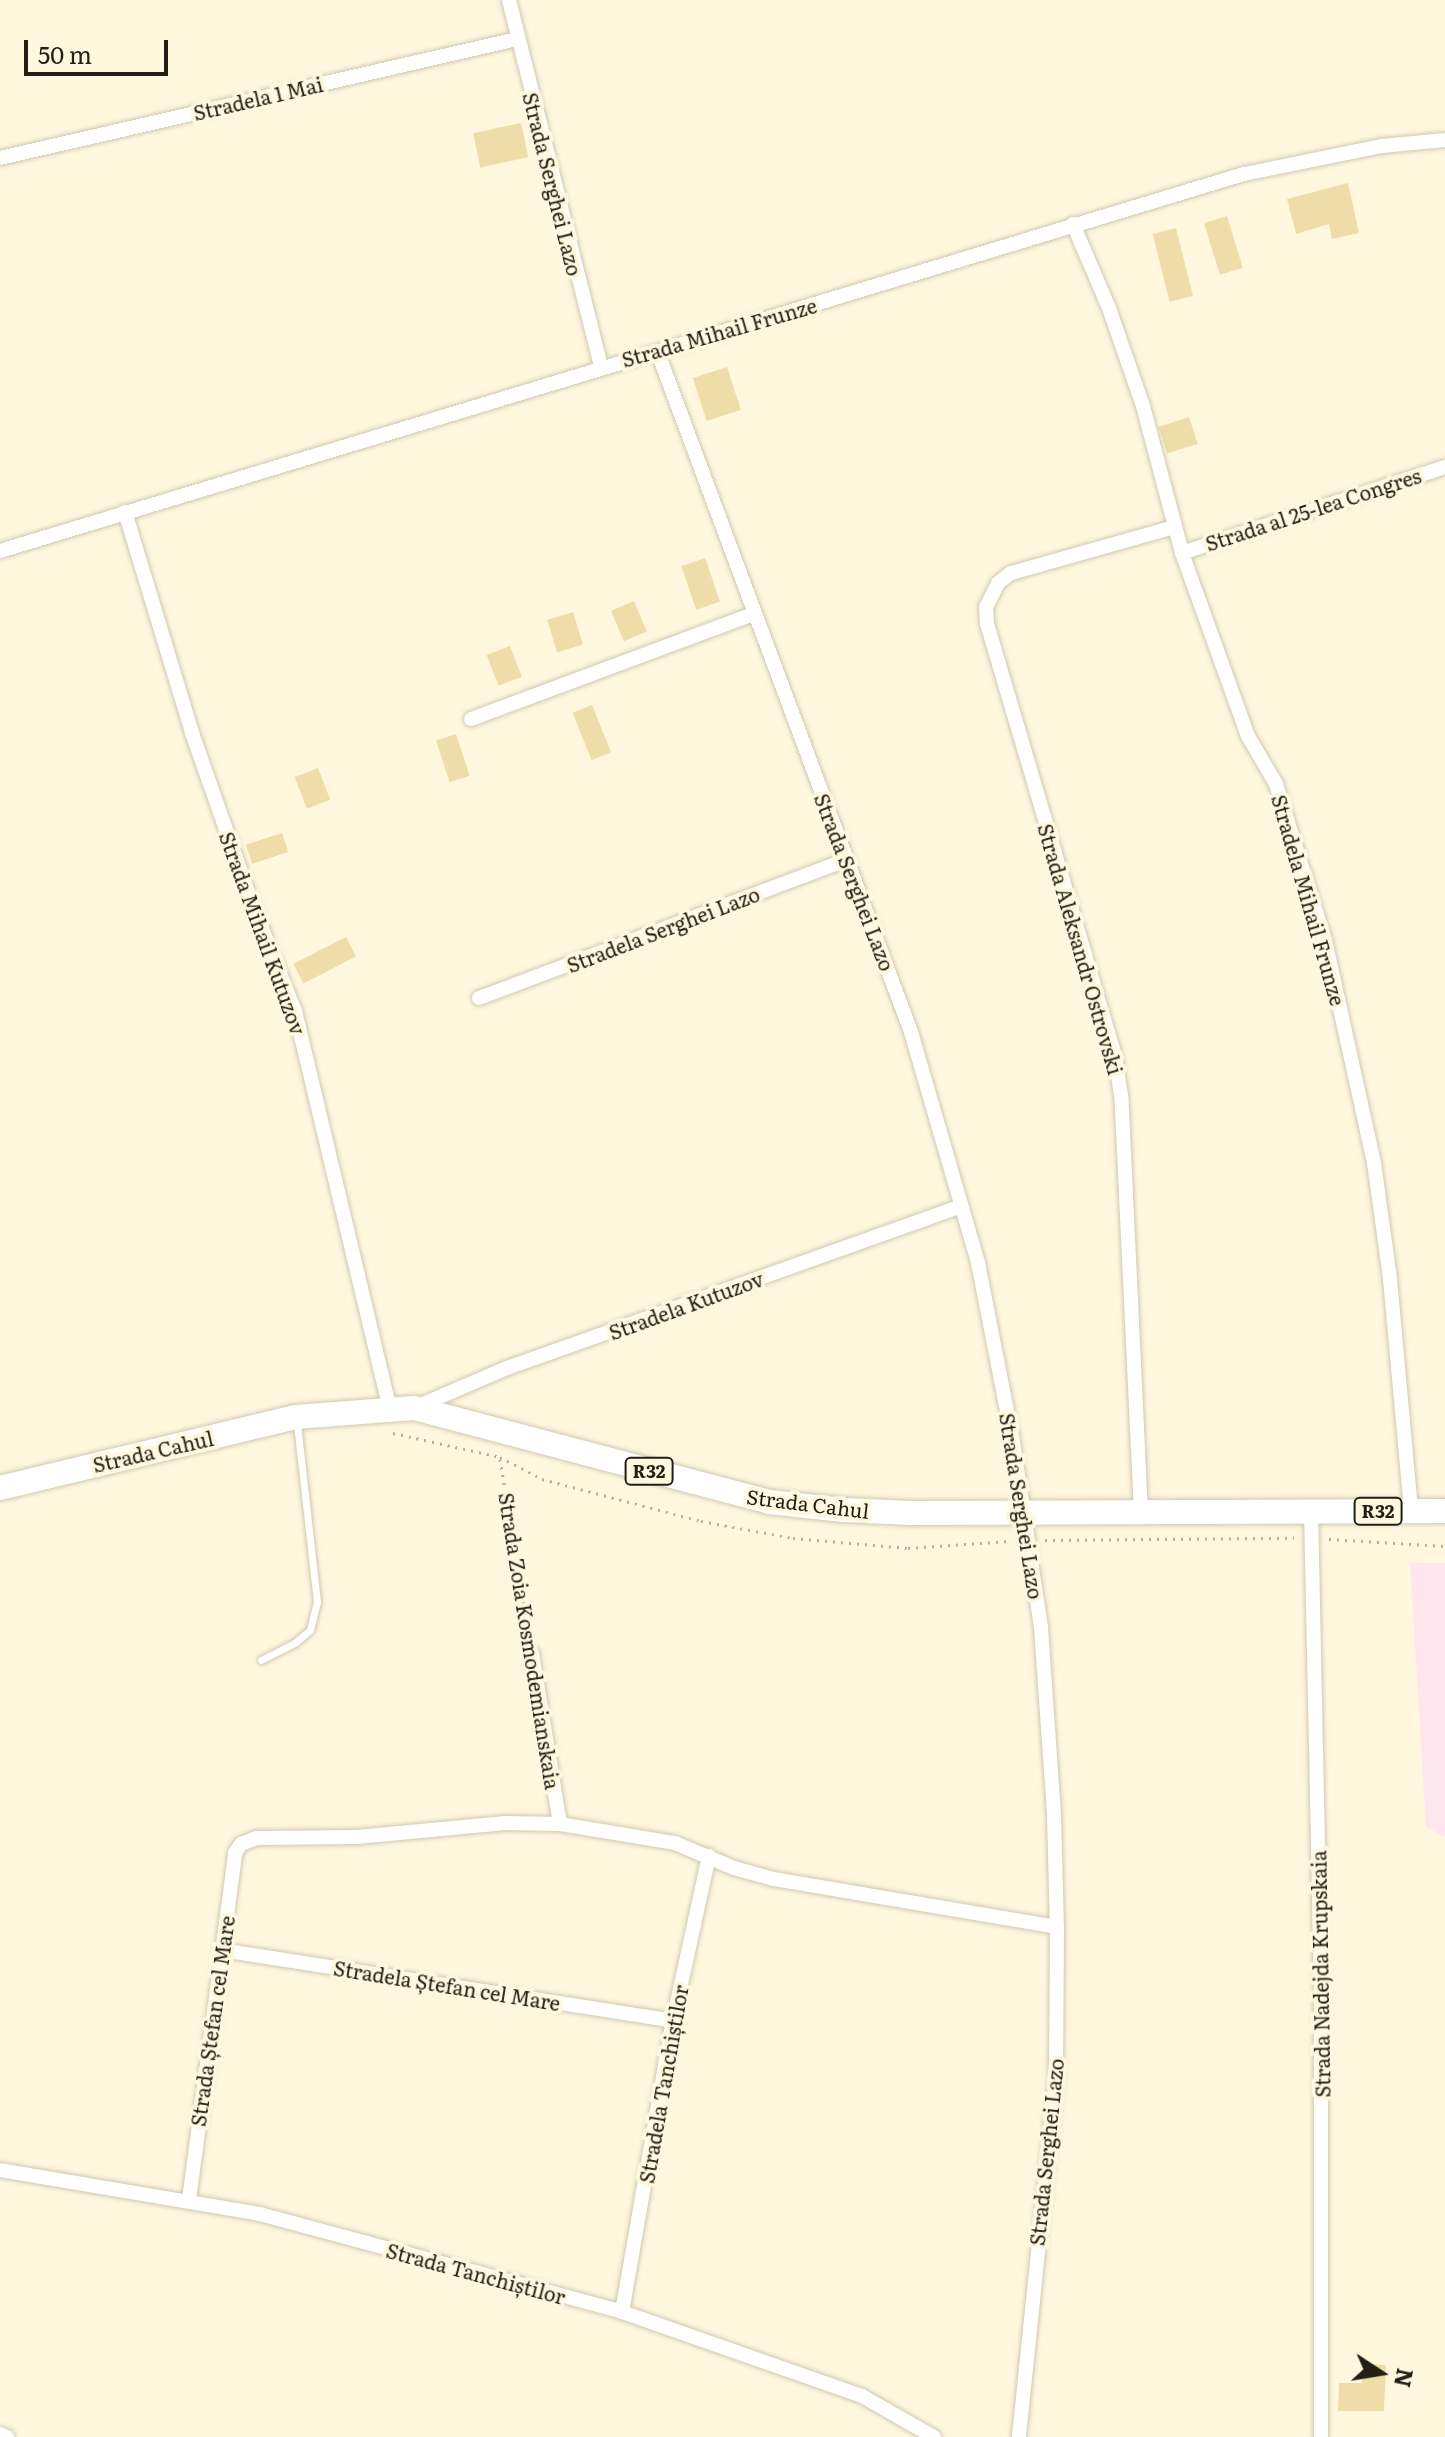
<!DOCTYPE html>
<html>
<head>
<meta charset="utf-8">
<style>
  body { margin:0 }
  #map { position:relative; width:1445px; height:2437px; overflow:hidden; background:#fff7de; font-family:Literata,serif }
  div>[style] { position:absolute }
  .education>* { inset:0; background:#ffe5ee }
  .building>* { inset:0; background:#eedda8; transform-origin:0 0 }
  .path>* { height:3px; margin-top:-1.5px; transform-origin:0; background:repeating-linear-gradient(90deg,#b6af9c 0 2px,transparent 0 8px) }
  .roads { filter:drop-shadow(0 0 2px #d0c9b1) drop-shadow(0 0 2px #d0c9b1) }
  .service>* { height:7px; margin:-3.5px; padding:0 3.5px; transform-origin:3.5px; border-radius:3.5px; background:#fff }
  .minor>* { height:14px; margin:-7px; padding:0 7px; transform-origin:7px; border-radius:7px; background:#fff }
  .primary>* { height:24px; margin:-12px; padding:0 12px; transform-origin:12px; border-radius:12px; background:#fff }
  span { translate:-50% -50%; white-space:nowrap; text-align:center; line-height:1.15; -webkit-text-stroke:8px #fff7de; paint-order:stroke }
  .shield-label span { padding:2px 6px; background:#fff7de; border:2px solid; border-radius:6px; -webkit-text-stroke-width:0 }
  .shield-label { font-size:18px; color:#211e15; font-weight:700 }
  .street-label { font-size:20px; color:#211e15 }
  .north { position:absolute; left:1341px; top:2333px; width:80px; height:80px; -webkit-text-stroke:6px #fff7de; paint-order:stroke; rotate:102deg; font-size:22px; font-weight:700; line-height:32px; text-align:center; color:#211e15 }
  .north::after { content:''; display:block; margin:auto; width:28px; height:36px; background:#211e15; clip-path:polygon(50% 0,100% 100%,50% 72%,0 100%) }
  .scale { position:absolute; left:24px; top:40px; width:144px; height:36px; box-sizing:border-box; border:4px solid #211e15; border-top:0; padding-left:10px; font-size:24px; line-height:28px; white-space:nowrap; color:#211e15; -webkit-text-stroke:6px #fff7de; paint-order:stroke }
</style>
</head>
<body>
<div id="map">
  <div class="education">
    <i style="clip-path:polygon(1410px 1563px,1445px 1563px,1445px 1837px,1426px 1827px)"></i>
  </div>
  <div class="building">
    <i style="left:521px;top:123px;width:35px;height:49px;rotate:78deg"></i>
    <i style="clip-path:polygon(1348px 183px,1359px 233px,1332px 239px,1329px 224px,1296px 234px,1287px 199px)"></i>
    <i style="left:1227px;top:216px;width:54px;height:24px;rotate:73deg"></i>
    <i style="left:1176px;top:228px;width:70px;height:24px;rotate:76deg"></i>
    <i style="left:727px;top:367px;width:45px;height:36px;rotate:72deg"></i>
    <i style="left:1189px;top:417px;width:28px;height:32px;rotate:72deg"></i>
    <i style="left:705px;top:558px;width:46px;height:25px;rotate:71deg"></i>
    <i style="left:634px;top:601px;width:33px;height:25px;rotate:67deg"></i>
    <i style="left:573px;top:612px;width:34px;height:27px;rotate:73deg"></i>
    <i style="left:510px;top:646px;width:33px;height:25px;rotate:69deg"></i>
    <i style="left:592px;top:705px;width:51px;height:21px;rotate:68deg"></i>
    <i style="left:456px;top:734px;width:44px;height:21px;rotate:72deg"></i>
    <i style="left:318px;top:768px;width:34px;height:25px;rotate:69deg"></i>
    <i style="left:282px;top:833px;width:20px;height:38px;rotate:72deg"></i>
    <i style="left:346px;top:937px;width:22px;height:59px;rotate:63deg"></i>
    <i style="clip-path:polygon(1364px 2364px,1386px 2365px,1384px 2411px,1338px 2411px,1339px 2383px,1362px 2383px)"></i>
  </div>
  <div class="path">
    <i style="left:393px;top:1433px;width:110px;rotate:12.6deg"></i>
    <i style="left:500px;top:1457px;width:47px;rotate:27.6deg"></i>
    <i style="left:542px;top:1479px;width:164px;rotate:14.8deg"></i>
    <i style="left:701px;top:1521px;width:94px;rotate:10.5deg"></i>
    <i style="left:793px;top:1538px;width:115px;rotate:5deg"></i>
    <i style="left:908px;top:1548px;width:102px;rotate:-3.9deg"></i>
    <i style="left:500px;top:1459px;width:180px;rotate:80.7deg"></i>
    <i style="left:1329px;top:1539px;width:116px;rotate:3.5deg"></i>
    <i style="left:1045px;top:1540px;width:249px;rotate:-0.5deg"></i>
  </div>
  <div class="roads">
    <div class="service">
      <i style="left:261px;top:1660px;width:39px;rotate:-27deg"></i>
      <i style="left:296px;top:1642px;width:18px;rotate:-41deg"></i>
      <i style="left:310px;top:1630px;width:29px;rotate:-76deg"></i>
      <i style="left:317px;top:1602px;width:180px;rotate:-96.4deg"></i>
    </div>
    <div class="minor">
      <i style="left:509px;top:0;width:378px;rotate:75.9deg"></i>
      <i style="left:0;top:158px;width:531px;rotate:-12.96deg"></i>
      <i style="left:1073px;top:224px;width:91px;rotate:66.8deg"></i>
      <i style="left:1109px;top:308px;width:104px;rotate:70.9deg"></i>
      <i style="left:1143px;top:406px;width:152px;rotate:75.1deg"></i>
      <i style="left:1182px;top:553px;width:195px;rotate:70.2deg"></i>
      <i style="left:1248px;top:736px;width:56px;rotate:59.7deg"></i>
      <i style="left:1276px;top:784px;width:164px;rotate:72.6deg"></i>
      <i style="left:1325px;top:940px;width:228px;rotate:77.6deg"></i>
      <i style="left:1374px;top:1163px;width:117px;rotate:82.1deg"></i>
      <i style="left:1390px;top:1279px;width:234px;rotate:84.8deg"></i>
      <i style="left:658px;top:353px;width:725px;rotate:69.56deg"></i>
      <i style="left:911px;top:1032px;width:241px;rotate:73.8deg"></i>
      <i style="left:978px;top:1263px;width:182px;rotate:78.9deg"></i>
      <i style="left:1013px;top:1442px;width:188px;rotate:81.4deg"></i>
      <i style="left:1041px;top:1628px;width:187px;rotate:86deg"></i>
      <i style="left:1054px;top:1815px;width:112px;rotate:88.5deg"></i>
      <i style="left:1057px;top:1927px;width:151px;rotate:90.4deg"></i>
      <i style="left:1056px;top:2078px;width:361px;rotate:95.9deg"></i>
      <i style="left:125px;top:512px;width:231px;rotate:73.1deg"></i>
      <i style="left:192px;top:733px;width:183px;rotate:70.6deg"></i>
      <i style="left:253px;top:906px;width:113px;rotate:68.2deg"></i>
      <i style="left:295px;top:1011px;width:407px;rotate:76.6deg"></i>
      <i style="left:0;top:551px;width:1300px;rotate:-16.86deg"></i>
      <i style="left:1244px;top:174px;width:141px;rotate:-11.5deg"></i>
      <i style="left:1382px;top:146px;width:63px;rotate:-5.4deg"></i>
      <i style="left:1182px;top:553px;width:277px;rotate:-18.1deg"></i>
      <i style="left:471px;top:719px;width:301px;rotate:-20.4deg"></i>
      <i style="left:479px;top:998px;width:393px;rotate:-20.6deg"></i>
      <i style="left:414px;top:1408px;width:101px;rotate:-23.3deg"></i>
      <i style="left:507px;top:1368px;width:482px;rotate:-19.6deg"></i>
      <i style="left:1311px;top:1510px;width:474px;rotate:88.8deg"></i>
      <i style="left:1321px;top:1984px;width:453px;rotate:90deg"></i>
      <i style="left:1141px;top:1513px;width:418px;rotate:-92.7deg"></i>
      <i style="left:1121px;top:1095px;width:39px;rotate:-99deg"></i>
      <i style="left:1115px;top:1056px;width:451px;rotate:-106.5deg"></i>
      <i style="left:987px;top:624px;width:17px;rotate:-93deg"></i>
      <i style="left:986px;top:607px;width:27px;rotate:-63deg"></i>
      <i style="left:998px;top:583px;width:16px;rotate:-38deg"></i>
      <i style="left:1011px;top:573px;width:170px;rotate:-15.7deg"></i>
      <i style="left:532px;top:1653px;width:173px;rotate:80.7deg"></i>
      <i style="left:221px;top:1950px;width:458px;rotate:8.9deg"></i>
      <i style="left:0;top:2170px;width:264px;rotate:9.6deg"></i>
      <i style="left:260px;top:2214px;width:375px;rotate:15.1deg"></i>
      <i style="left:622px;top:2312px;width:254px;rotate:19.3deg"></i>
      <i style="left:862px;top:2396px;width:83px;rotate:29.7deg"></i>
      <i style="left:189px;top:2200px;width:350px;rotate:-82.4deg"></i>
      <i style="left:235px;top:1853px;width:11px;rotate:-56deg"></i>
      <i style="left:241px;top:1844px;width:17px;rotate:-21deg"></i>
      <i style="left:257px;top:1838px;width:100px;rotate:-0.6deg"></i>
      <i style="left:357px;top:1837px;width:149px;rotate:-5.4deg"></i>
      <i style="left:505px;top:1823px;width:55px;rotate:1deg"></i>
      <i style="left:560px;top:1824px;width:117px;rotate:9.4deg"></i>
      <i style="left:675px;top:1843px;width:64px;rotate:23deg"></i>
      <i style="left:734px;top:1868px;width:41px;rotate:15.4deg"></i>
      <i style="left:774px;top:1879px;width:287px;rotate:9.6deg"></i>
      <i style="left:622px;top:2312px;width:295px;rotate:-80.1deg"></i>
      <i style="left:673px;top:2021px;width:169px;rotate:-77.7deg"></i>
      <i style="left:0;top:2434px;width:8px;rotate:23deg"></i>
    </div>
    <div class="primary">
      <i style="left:0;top:1488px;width:304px;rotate:-13.5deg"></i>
      <i style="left:296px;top:1417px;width:118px;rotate:-4.4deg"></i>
      <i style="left:414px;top:1408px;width:367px;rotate:14.8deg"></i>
      <i style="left:769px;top:1502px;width:75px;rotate:6.1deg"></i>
      <i style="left:844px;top:1510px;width:67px;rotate:2.6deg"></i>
      <i style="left:911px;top:1513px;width:534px;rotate:-0.21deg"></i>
    </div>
  </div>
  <div class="shield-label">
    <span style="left:649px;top:1471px">R32</span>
    <span style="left:1378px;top:1511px">R32</span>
  </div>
  <div class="street-label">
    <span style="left:258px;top:98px;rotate:-13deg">Stradela 1 Mai</span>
    <span style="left:553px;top:184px;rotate:76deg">Strada Serghei Lazo</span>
    <span style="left:719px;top:332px;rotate:-16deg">Strada Mihail Frunze</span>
    <span style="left:1313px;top:509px;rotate:-18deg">Strada al 25-lea Congres</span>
    <span style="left:855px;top:882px;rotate:69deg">Strada Serghei Lazo</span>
    <span style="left:1309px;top:900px;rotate:74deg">Stradela Mihail Frunze</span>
    <span style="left:663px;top:929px;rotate:-21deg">Stradela Serghei Lazo</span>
    <span style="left:263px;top:933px;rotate:70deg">Strada Mihail Kutuzov</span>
    <span style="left:1081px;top:949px;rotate:74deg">Strada Aleksandr Ostrovski</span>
    <span style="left:686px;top:1305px;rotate:-20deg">Stradela Kutuzov</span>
    <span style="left:153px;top:1451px;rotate:-13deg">Strada Cahul</span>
    <span style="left:808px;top:1503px;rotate:7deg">Strada Cahul</span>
    <span style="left:1022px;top:1506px;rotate:81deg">Strada Serghei Lazo</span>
    <span style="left:530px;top:1641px;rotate:81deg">Strada Zoia Kosmodemianskaia</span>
    <span style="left:1320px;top:1974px;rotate:-91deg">Strada Nadejda Krupskaia</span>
    <span style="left:447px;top:1985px;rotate:9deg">Stradela Ștefan cel Mare</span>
    <span style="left:212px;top:2021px;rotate:-82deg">Strada Ștefan cel Mare</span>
    <span style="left:663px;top:2084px;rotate:-80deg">Stradela Tanchiștilor</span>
    <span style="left:1046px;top:2152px;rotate:-84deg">Strada Serghei Lazo</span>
    <span style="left:476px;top:2273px;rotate:15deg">Strada Tanchiștilor</span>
  </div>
  <div class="north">N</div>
  <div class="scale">50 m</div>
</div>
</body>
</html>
